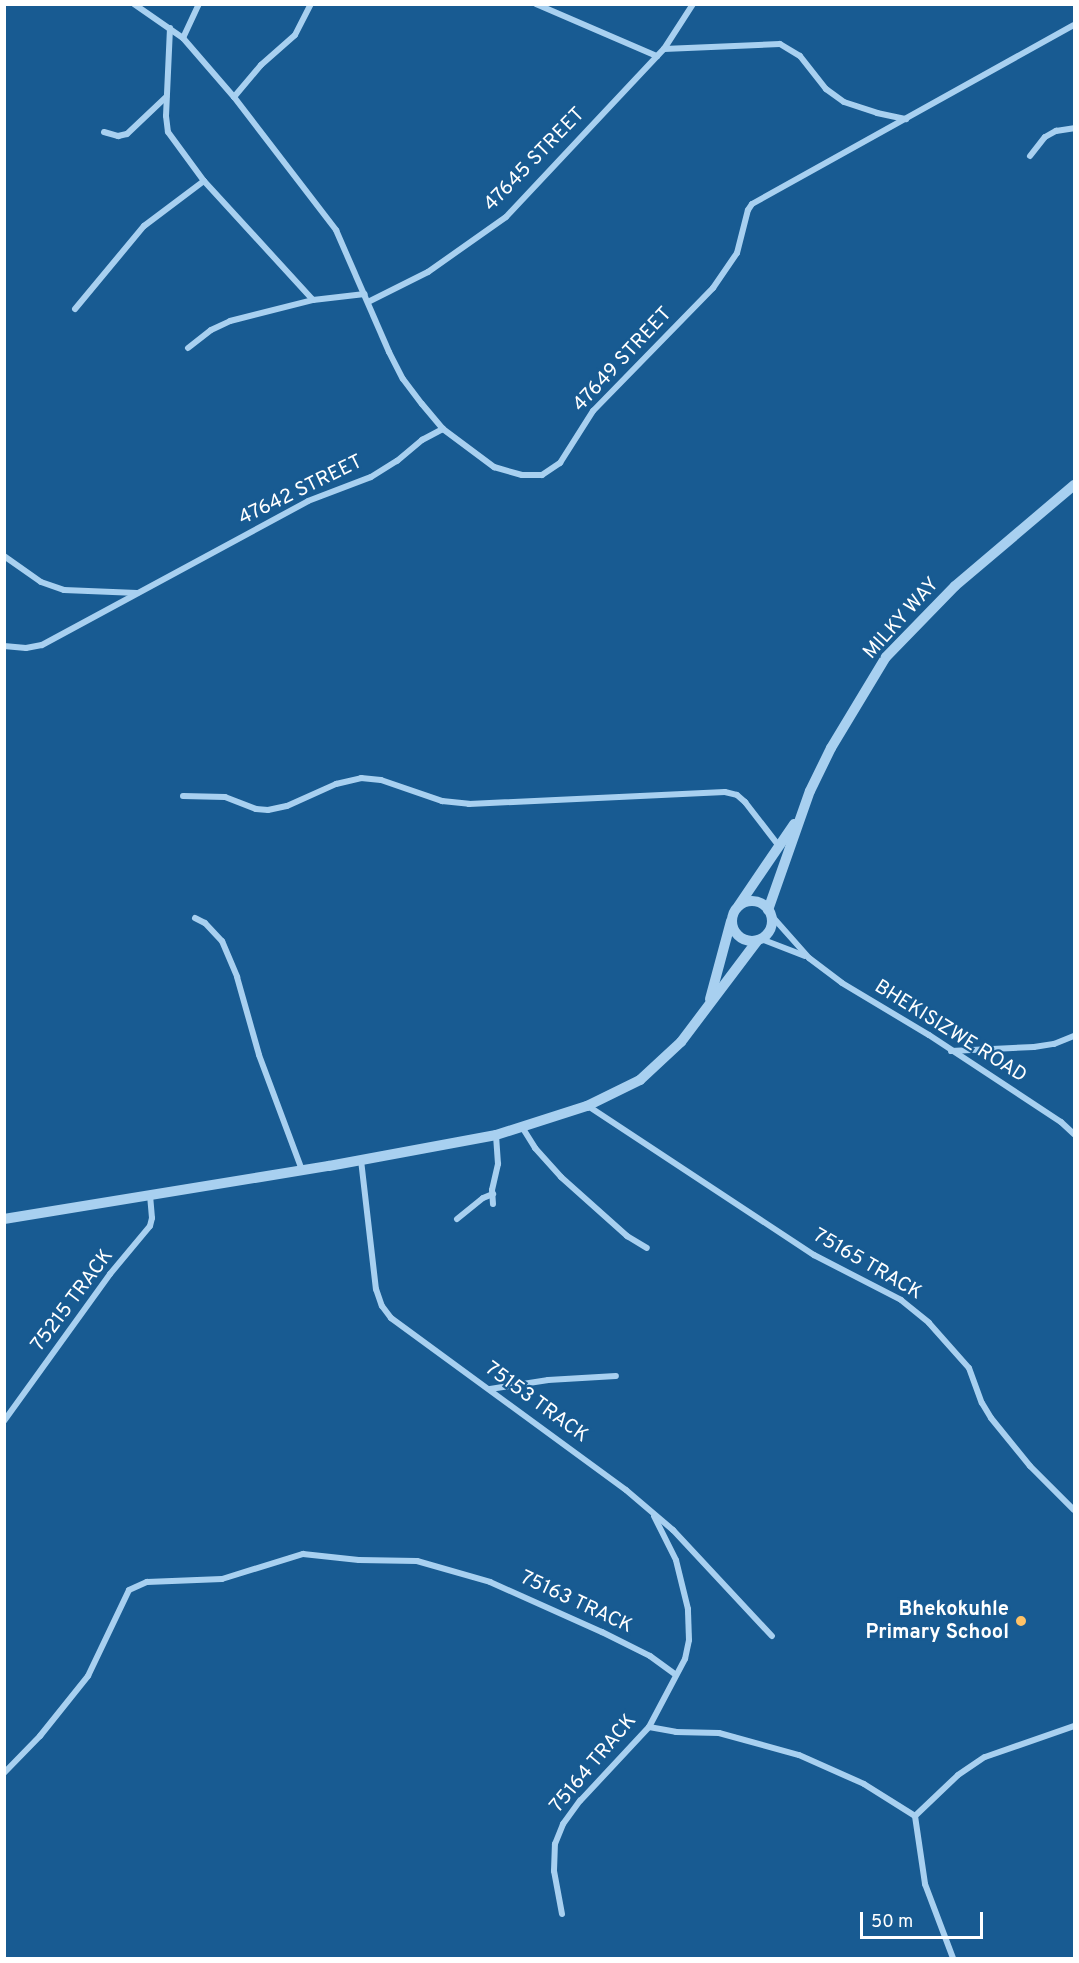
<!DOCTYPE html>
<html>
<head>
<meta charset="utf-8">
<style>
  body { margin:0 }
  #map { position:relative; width:1079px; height:1963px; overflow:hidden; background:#185b92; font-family:Overpass,sans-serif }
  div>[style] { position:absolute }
  .minor>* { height:6px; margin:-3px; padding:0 3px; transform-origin:3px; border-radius:3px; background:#a8d0f0 }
  .tertiary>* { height:10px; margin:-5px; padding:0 5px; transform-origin:5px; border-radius:5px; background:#a8d0f0 }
  .tertiary>.ring { margin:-5px; padding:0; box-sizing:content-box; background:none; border:10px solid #a8d0f0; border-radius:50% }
  .dots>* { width:16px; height:16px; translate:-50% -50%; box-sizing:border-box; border:3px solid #185b92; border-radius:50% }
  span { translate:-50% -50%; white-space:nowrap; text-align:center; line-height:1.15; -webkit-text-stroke:4.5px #185b92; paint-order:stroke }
  .street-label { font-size:20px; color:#fff }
  .poi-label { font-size:20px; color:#fff; font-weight:700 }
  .right { translate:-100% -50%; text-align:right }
  .frame { position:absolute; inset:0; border:6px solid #fff; pointer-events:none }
  .scale { position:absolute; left:860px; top:1912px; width:123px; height:27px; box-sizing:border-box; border:3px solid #fff; border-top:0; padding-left:8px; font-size:18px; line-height:21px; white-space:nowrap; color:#fff; -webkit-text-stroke:4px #185b92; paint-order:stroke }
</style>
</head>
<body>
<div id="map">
  <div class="minor">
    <i style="left:134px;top:4px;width:60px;rotate:34.8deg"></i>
    <i style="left:183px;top:38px;width:78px;rotate:49.2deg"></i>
    <i style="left:234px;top:97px;width:168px;rotate:52.5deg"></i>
    <i style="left:336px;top:230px;width:133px;rotate:66.5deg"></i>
    <i style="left:389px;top:352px;width:30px;rotate:63deg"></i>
    <i style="left:403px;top:379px;width:31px;rotate:53deg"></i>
    <i style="left:422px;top:404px;width:33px;rotate:50deg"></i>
    <i style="left:443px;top:429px;width:64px;rotate:36.7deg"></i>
    <i style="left:494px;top:467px;width:29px;rotate:16deg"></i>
    <i style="left:522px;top:475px;width:20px"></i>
    <i style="left:542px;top:475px;width:22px;rotate:-34deg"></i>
    <i style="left:560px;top:463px;width:62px;rotate:-57.6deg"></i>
    <i style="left:593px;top:411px;width:172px;rotate:-45.7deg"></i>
    <i style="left:713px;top:288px;width:42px;rotate:-55.6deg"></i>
    <i style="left:737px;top:253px;width:44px;rotate:-75.7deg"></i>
    <i style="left:748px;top:210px;width:7px;rotate:-56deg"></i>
    <i style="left:752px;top:204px;width:368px;rotate:-29.1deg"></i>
    <i style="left:536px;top:4px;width:132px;rotate:23.3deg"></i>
    <i style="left:170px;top:28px;width:88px;rotate:92.6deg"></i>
    <i style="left:166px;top:116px;width:16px;rotate:83deg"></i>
    <i style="left:168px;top:132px;width:61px;rotate:53.7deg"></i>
    <i style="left:204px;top:181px;width:161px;rotate:47.5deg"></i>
    <i style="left:183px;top:38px;width:38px;rotate:-65deg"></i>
    <i style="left:664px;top:49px;width:116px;rotate:-2.5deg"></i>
    <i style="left:780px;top:44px;width:23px;rotate:31deg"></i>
    <i style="left:800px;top:56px;width:42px;rotate:51.8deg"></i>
    <i style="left:826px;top:89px;width:22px;rotate:36deg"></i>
    <i style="left:844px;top:102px;width:35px;rotate:18deg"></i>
    <i style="left:877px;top:113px;width:30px;rotate:12deg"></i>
    <i style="left:234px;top:97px;width:42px;rotate:-49.8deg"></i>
    <i style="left:261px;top:65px;width:45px;rotate:-41.4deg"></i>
    <i style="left:295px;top:35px;width:35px;rotate:-63deg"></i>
    <i style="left:104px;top:132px;width:15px;rotate:16deg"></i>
    <i style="left:118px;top:136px;width:9px;rotate:-13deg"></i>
    <i style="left:127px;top:134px;width:54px;rotate:-43.5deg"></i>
    <i style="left:1030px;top:156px;width:24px;rotate:-52deg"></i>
    <i style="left:1045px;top:137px;width:13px;rotate:-29deg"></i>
    <i style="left:1056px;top:131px;width:18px;rotate:-9deg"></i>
    <i style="left:368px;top:302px;width:67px;rotate:-26.6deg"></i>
    <i style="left:428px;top:272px;width:95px;rotate:-35.2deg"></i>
    <i style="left:506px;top:217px;width:231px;rotate:-46.8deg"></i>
    <i style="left:664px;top:49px;width:54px;rotate:-57.2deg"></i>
    <i style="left:75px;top:309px;width:108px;rotate:-50.3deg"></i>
    <i style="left:144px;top:226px;width:75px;rotate:-36.9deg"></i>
    <i style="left:188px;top:348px;width:29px;rotate:-38deg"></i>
    <i style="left:211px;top:330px;width:21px;rotate:-25deg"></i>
    <i style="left:230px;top:321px;width:86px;rotate:-14.2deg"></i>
    <i style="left:313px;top:300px;width:52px;rotate:-6.6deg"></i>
    <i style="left:4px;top:556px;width:45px;rotate:35.1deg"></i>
    <i style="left:41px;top:582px;width:24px;rotate:19deg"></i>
    <i style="left:64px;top:590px;width:73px;rotate:2.4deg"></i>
    <i style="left:4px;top:646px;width:22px;rotate:5deg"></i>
    <i style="left:26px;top:648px;width:16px;rotate:-11deg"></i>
    <i style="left:42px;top:645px;width:302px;rotate:-28.4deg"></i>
    <i style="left:308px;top:501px;width:67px;rotate:-20.9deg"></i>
    <i style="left:371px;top:477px;width:31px;rotate:-32deg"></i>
    <i style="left:397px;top:461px;width:33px;rotate:-40deg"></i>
    <i style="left:422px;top:440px;width:24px;rotate:-28deg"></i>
    <i style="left:183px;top:796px;width:42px;rotate:1.4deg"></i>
    <i style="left:225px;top:797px;width:33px;rotate:21deg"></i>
    <i style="left:256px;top:809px;width:12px;rotate:5deg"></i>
    <i style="left:268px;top:810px;width:19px;rotate:-12deg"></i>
    <i style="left:287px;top:806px;width:54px;rotate:-24.2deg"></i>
    <i style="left:336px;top:784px;width:26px;rotate:-13deg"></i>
    <i style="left:361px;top:778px;width:20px;rotate:6deg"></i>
    <i style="left:381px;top:780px;width:65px;rotate:19deg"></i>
    <i style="left:442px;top:801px;width:27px;rotate:6deg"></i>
    <i style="left:469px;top:804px;width:256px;rotate:-2.7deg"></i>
    <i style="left:725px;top:792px;width:12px;rotate:14deg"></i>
    <i style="left:737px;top:795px;width:11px;rotate:41deg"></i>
    <i style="left:745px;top:802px;width:56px;rotate:52.3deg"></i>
    <i style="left:770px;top:914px;width:59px;rotate:48.4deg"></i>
    <i style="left:809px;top:958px;width:41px;rotate:37.1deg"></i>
    <i style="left:842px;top:983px;width:101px;rotate:30.9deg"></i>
    <i style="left:929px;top:1035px;width:158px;rotate:33.4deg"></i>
    <i style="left:1061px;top:1122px;width:18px;rotate:43deg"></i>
    <i style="left:195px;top:918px;width:11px;rotate:27deg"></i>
    <i style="left:205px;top:923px;width:25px;rotate:47deg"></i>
    <i style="left:222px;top:941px;width:39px;rotate:67deg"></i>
    <i style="left:237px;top:977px;width:81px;rotate:74.2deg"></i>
    <i style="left:259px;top:1055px;width:123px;rotate:69.5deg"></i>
    <i style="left:761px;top:939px;width:47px;rotate:21.1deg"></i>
    <i style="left:951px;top:1051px;width:83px;rotate:-2.8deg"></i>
    <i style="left:1034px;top:1047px;width:20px;rotate:-9deg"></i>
    <i style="left:1054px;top:1044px;width:22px;rotate:-22deg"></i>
    <i style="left:588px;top:1106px;width:271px;rotate:33.4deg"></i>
    <i style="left:814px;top:1255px;width:98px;rotate:27.3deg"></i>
    <i style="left:901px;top:1300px;width:36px;rotate:39deg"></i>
    <i style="left:929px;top:1323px;width:60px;rotate:48.4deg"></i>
    <i style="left:969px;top:1368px;width:37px;rotate:70deg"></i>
    <i style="left:982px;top:1403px;width:17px;rotate:59deg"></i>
    <i style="left:991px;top:1418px;width:62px;rotate:50.9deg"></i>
    <i style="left:1030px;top:1466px;width:62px;rotate:45deg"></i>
    <i style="left:522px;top:1127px;width:25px;rotate:58deg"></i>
    <i style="left:535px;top:1148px;width:39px;rotate:48deg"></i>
    <i style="left:561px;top:1177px;width:89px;rotate:41.8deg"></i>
    <i style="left:627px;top:1236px;width:23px;rotate:31deg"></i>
    <i style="left:361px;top:1160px;width:130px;rotate:83.4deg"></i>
    <i style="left:376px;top:1289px;width:18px;rotate:71deg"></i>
    <i style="left:382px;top:1306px;width:15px;rotate:53deg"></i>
    <i style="left:391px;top:1318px;width:291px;rotate:36.2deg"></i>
    <i style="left:626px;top:1490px;width:62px;rotate:40.4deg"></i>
    <i style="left:673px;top:1530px;width:145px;rotate:47deg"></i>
    <i style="left:493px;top:1204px;width:14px;rotate:-94deg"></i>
    <i style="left:492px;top:1190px;width:27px;rotate:-77deg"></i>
    <i style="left:498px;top:1164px;width:29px;rotate:-94deg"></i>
    <i style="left:457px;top:1219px;width:33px;rotate:-39deg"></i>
    <i style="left:483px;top:1198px;width:11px;rotate:-22deg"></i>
    <i style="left:490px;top:1389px;width:59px;rotate:-8.8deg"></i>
    <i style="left:548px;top:1380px;width:68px;rotate:-3.4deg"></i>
    <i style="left:4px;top:1421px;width:181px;rotate:-54.2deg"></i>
    <i style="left:110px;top:1274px;width:62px;rotate:-50.2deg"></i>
    <i style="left:150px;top:1226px;width:8px;rotate:-76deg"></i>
    <i style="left:152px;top:1218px;width:22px;rotate:-95deg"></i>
    <i style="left:649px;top:1727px;width:27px;rotate:10deg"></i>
    <i style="left:676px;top:1732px;width:43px;rotate:1.3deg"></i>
    <i style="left:719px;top:1733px;width:83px;rotate:15.4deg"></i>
    <i style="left:799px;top:1755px;width:71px;rotate:24deg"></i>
    <i style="left:864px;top:1784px;width:60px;rotate:32.1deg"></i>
    <i style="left:915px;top:1816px;width:69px;rotate:81.6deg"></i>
    <i style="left:925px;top:1884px;width:79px;rotate:69.3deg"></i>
    <i style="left:4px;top:1773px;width:52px;rotate:-45.8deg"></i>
    <i style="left:40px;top:1736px;width:77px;rotate:-51.3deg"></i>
    <i style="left:88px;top:1676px;width:95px;rotate:-64.5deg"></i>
    <i style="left:129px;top:1590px;width:20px;rotate:-24deg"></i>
    <i style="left:147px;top:1582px;width:75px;rotate:-2.3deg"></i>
    <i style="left:222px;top:1579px;width:85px;rotate:-17.2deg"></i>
    <i style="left:303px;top:1554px;width:56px;rotate:6.1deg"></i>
    <i style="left:359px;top:1560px;width:58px;rotate:1deg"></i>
    <i style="left:417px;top:1561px;width:76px;rotate:16deg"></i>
    <i style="left:490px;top:1582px;width:123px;rotate:24.1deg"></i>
    <i style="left:602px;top:1632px;width:54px;rotate:26.6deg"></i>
    <i style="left:650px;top:1656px;width:31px;rotate:36deg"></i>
    <i style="left:915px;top:1816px;width:59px;rotate:-43.6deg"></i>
    <i style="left:958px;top:1775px;width:32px;rotate:-34deg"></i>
    <i style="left:985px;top:1757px;width:94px;rotate:-19.2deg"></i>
    <i style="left:562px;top:1914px;width:44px;rotate:-100.5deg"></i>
    <i style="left:554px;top:1871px;width:27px;rotate:-88deg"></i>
    <i style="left:555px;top:1844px;width:22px;rotate:-68deg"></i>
    <i style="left:563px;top:1824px;width:29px;rotate:-54deg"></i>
    <i style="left:580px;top:1801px;width:101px;rotate:-47deg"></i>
    <i style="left:649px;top:1727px;width:77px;rotate:-62.1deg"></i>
    <i style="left:685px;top:1659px;width:19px;rotate:-78deg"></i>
    <i style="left:689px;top:1640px;width:31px;rotate:-92deg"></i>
    <i style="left:688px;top:1609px;width:50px;rotate:-103.8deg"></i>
    <i style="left:676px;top:1560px;width:49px;rotate:-116.6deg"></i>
  </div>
  <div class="tertiary">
    <i class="ring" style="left:732px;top:901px;width:30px;height:30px"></i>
    <i style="left:739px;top:905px;width:98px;rotate:-55.8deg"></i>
    <i style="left:768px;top:910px;width:126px;rotate:-70.6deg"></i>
    <i style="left:810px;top:791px;width:48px;rotate:-64deg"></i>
    <i style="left:831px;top:748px;width:106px;rotate:-58.9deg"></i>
    <i style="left:886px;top:657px;width:99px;rotate:-45.8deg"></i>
    <i style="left:955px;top:586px;width:156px;rotate:-40.3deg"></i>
    <i style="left:710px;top:999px;width:81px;rotate:-74.9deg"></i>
    <i style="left:4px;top:1219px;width:329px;rotate:-9.3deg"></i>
    <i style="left:329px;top:1166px;width:170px;rotate:-10.5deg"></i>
    <i style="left:496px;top:1135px;width:96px;rotate:-17.7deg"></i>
    <i style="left:587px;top:1106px;width:59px;rotate:-26.1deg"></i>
    <i style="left:640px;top:1080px;width:56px;rotate:-42.8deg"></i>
    <i style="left:681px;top:1042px;width:126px;rotate:-53deg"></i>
  </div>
  <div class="dots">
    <i style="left:1021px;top:1621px;background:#ffc266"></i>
  </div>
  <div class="street-label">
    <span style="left:535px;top:160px;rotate:-46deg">47645 STREET</span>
    <span style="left:623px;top:360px;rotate:-47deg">47649 STREET</span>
    <span style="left:301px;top:491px;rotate:-26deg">47642 STREET</span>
    <span style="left:902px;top:619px;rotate:-48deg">MILKY WAY</span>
    <span style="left:950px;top:1032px;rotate:32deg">BHEKISIZWE ROAD</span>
    <span style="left:867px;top:1265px;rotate:30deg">75165 TRACK</span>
    <span style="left:73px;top:1301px;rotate:-53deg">75215 TRACK</span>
    <span style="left:536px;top:1403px;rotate:36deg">75153 TRACK</span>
    <span style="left:576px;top:1603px;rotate:25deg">75163 TRACK</span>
    <span style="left:594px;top:1764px;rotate:-50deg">75164 TRACK</span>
  </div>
  <div class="poi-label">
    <span class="right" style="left:1009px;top:1622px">Bhekokuhle<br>Primary School</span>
  </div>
  <div class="frame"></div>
  <div class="scale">50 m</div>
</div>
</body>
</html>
